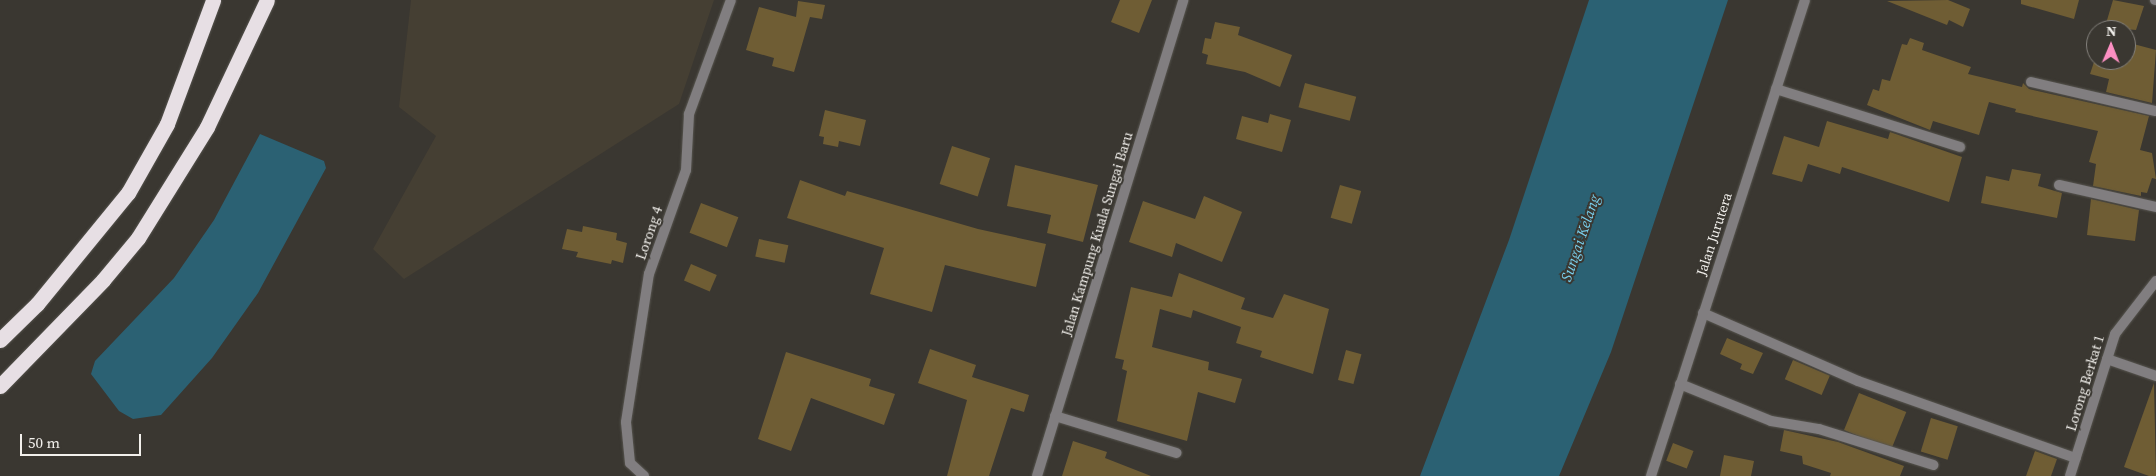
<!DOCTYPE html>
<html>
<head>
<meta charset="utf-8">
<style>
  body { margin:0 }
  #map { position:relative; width:2156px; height:476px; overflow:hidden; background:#3a3731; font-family:"Source Serif 4",serif }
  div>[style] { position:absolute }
  .built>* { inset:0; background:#453f33 }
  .water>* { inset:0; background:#2b6173 }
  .building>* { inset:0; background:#6f5d34; transform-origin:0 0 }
  .roads { filter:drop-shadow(0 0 1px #57554f) drop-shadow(0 0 1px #57554f) }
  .minor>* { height:10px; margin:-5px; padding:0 5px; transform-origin:5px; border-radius:5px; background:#817e80 }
  .tertiary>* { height:10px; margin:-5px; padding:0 5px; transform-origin:5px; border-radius:5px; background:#817e80 }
  .motorway>* { height:15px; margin:-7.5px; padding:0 7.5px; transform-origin:7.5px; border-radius:7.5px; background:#e7dfe4 }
  span { translate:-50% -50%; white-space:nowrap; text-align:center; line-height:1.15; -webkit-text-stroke:4px #3a3731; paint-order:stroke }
  .street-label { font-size:14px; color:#f2f0ec }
  .water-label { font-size:15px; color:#79d0ee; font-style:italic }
  .north { position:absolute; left:2086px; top:20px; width:50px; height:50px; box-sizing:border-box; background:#3a3731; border:1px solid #84817c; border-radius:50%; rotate:1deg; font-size:14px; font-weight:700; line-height:20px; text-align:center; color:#f2f0ec }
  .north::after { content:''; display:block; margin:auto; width:18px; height:22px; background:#fc8fc2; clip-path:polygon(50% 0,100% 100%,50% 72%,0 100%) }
  .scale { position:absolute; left:20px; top:434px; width:121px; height:22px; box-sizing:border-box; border:2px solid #f2f0ec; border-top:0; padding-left:6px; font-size:15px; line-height:18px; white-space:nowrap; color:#f2f0ec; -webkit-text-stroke:4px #3a3731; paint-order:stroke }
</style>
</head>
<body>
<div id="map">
  <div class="built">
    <i style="clip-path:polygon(411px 0,714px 0,679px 104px,404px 279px,373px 249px,436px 136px,399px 107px)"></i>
  </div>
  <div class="water">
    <i style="clip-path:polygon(1589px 0,1728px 0,1611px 352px,1559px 476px,1420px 476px,1509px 240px)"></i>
    <i style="clip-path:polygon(260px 134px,324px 161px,326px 168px,258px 293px,212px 358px,161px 415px,133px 419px,119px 411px,91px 374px,95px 361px,174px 278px,214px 220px)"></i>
  </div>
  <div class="building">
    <i style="clip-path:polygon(1120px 0,1152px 0,1139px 33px,1111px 22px)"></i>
    <i style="clip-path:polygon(1948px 0,1970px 9px,1963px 27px,1949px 20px,1947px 25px,1887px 1px)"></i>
    <i style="clip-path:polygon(2021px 0,2079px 0,2074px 19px,2021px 4px)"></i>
    <i style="clip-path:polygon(2113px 0,2144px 6px,2136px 30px,2105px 27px)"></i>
    <i style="clip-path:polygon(798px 1px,825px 5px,822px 19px,810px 17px,794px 72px,772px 66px,774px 58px,746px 50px,759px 7px,796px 17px)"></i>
    <i style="clip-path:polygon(1215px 22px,1240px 27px,1238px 35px,1292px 55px,1280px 87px,1245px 72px,1206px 64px,1208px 55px,1202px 53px,1205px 38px,1211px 39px)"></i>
    <i style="clip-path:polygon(1910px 38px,1924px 43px,1922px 50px,1971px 67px,1968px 74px,2022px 87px,2023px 83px,2029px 89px,2149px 116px,2140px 150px,2152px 153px,2156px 179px,2152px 178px,2147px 193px,2141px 192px,2141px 196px,2093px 186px,2096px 164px,2089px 162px,2098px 131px,2015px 112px,2016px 109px,1989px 102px,1979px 135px,1933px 121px,1930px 130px,1867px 105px,1873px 89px,1879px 91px,1882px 79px,1890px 81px,1902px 44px,1907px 45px)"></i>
    <i style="clip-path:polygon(2126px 42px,2156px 50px,2152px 103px,2106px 92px,2109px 79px,2090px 74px,2094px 62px,2126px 60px)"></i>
    <i style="left:1305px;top:83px;width:53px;height:25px;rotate:15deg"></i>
    <i style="clip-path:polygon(825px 110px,866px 120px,860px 146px,839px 141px,838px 147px,823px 144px,824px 137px,819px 136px)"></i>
    <i style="clip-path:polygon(1270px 114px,1291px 120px,1282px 152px,1236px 139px,1242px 116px,1268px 123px)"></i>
    <i style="clip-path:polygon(1827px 121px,1888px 139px,1890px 132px,1962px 157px,1949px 202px,1842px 167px,1840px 174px,1808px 164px,1802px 182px,1772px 174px,1784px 136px,1819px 147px)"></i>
    <i style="left:952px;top:146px;width:40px;height:40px;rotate:18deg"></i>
    <i style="clip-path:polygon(1015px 165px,1098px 185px,1083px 242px,1047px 233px,1051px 215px,1007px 206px)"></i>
    <i style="clip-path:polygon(2012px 169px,2041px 174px,2038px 186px,2062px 193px,2057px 218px,1981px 203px,1986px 176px,2009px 181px)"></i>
    <i style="clip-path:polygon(800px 180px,845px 196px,847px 191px,978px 229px,1046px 244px,1036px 287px,945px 265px,932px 312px,870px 294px,884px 248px,787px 218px)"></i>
    <i style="left:1340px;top:185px;width:22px;height:34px;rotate:16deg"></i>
    <i style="clip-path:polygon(1204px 196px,1242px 212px,1222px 262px,1176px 243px,1172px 257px,1129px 242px,1143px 201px,1195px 219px)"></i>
    <i style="clip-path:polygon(2091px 199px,2139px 210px,2135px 241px,2087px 235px)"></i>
    <i style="left:701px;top:203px;width:40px;height:32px;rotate:21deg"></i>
    <i style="clip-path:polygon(583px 226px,617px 233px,616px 240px,627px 243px,623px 263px,612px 260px,611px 264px,576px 257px,578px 252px,562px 249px,567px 229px,582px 232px)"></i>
    <i style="left:759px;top:239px;width:30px;height:18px;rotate:12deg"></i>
    <i style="left:691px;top:264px;width:28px;height:18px;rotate:23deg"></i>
    <i style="clip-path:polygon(1179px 273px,1245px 298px,1241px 309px,1273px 318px,1284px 294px,1329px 309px,1313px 374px,1260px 357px,1262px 351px,1236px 343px,1241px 327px,1193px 310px,1191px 318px,1160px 309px,1152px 347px,1209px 362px,1208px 370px,1242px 379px,1235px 403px,1198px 392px,1187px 441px,1117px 421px,1127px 371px,1122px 369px,1124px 360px,1115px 358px,1131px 287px,1172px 297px)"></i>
    <i style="clip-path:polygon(1727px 338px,1763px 353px,1753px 374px,1740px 369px,1742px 364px,1720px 354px)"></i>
    <i style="clip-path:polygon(930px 349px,976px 365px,972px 377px,1029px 395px,1024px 412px,1011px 408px,989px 476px,947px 476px,967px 400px,918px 383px)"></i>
    <i style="left:1346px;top:350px;width:16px;height:31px;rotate:15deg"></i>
    <i style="clip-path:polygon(786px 352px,871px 379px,869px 386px,895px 394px,884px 425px,811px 398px,791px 451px,758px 439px)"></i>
    <i style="left:1793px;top:360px;width:40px;height:21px;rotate:23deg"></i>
    <i style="clip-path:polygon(2154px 383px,2156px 476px,2149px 476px,2124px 467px)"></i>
    <i style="left:1859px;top:393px;width:51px;height:40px;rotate:22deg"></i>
    <i style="left:1931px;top:418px;width:28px;height:35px;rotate:17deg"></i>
    <i style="clip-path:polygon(1784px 430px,1838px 442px,1904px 466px,1900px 476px,1830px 476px,1831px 473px,1803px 464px,1802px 456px,1780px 451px)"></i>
    <i style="clip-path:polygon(1073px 441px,1107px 452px,1105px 458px,1151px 476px,1062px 476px)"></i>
    <i style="left:1673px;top:443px;width:22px;height:19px;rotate:21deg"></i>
    <i style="clip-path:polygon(2035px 451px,2057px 459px,2051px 476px,2026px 476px)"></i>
    <i style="clip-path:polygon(1724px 455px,1754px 461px,1751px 476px,1720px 476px)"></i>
  </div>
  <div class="roads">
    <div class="minor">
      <i style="left:2155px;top:0;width:1px"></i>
      <i style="left:2031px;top:82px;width:128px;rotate:13.1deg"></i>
      <i style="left:1776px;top:89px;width:193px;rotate:17.5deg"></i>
      <i style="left:2059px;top:185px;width:99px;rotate:12.8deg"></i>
      <i style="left:1703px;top:313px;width:169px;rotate:23.7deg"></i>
      <i style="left:1858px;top:381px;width:231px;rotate:19.5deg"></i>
      <i style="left:2107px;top:359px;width:52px;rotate:19.1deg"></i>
      <i style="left:1680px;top:384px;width:98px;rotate:22.1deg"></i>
      <i style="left:1771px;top:421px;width:49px;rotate:9.5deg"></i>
      <i style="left:1819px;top:429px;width:120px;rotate:17.5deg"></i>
      <i style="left:1055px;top:416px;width:127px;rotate:16.9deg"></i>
      <i style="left:644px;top:476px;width:19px;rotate:-137deg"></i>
      <i style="left:630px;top:463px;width:41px;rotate:-95.6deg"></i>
      <i style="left:626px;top:422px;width:150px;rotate:-81.2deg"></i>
      <i style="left:649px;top:274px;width:110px;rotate:-70.4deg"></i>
      <i style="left:686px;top:170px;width:56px;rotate:-86.9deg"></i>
      <i style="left:689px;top:114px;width:121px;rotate:-69.8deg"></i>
      <i style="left:2070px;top:476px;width:149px;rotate:-72.4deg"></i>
      <i style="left:2115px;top:334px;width:67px;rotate:-52.3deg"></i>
    </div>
    <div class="tertiary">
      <i style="left:1037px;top:476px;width:498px;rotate:-72.9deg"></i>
      <i style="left:1651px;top:476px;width:500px;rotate:-72.07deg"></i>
    </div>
    <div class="motorway">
      <i style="left:0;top:340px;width:52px;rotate:-44.2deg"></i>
      <i style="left:37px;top:304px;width:144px;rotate:-50.7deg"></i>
      <i style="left:128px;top:193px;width:79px;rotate:-60.5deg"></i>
      <i style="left:167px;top:124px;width:132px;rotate:-69.6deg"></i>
      <i style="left:0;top:386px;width:148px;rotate:-45.8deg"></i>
      <i style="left:103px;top:280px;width:55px;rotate:-50.2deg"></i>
      <i style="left:138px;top:238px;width:131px;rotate:-58.1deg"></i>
      <i style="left:207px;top:127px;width:140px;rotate:-64.7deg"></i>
    </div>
  </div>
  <div class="street-label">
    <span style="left:649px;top:233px;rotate:-71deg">Lorong 4</span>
    <span style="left:1097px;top:234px;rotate:-73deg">Jalan Kampung Kuala Sungai Baru</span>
    <span style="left:1714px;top:234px;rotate:-72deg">Jalan Jurutera</span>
    <span style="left:2085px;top:383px;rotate:-73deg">Lorong Berkat 1</span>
  </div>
  <div class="water-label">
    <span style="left:1580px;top:238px;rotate:-71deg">Sungai Kelang</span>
  </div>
  <div class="north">N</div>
  <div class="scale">50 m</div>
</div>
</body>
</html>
